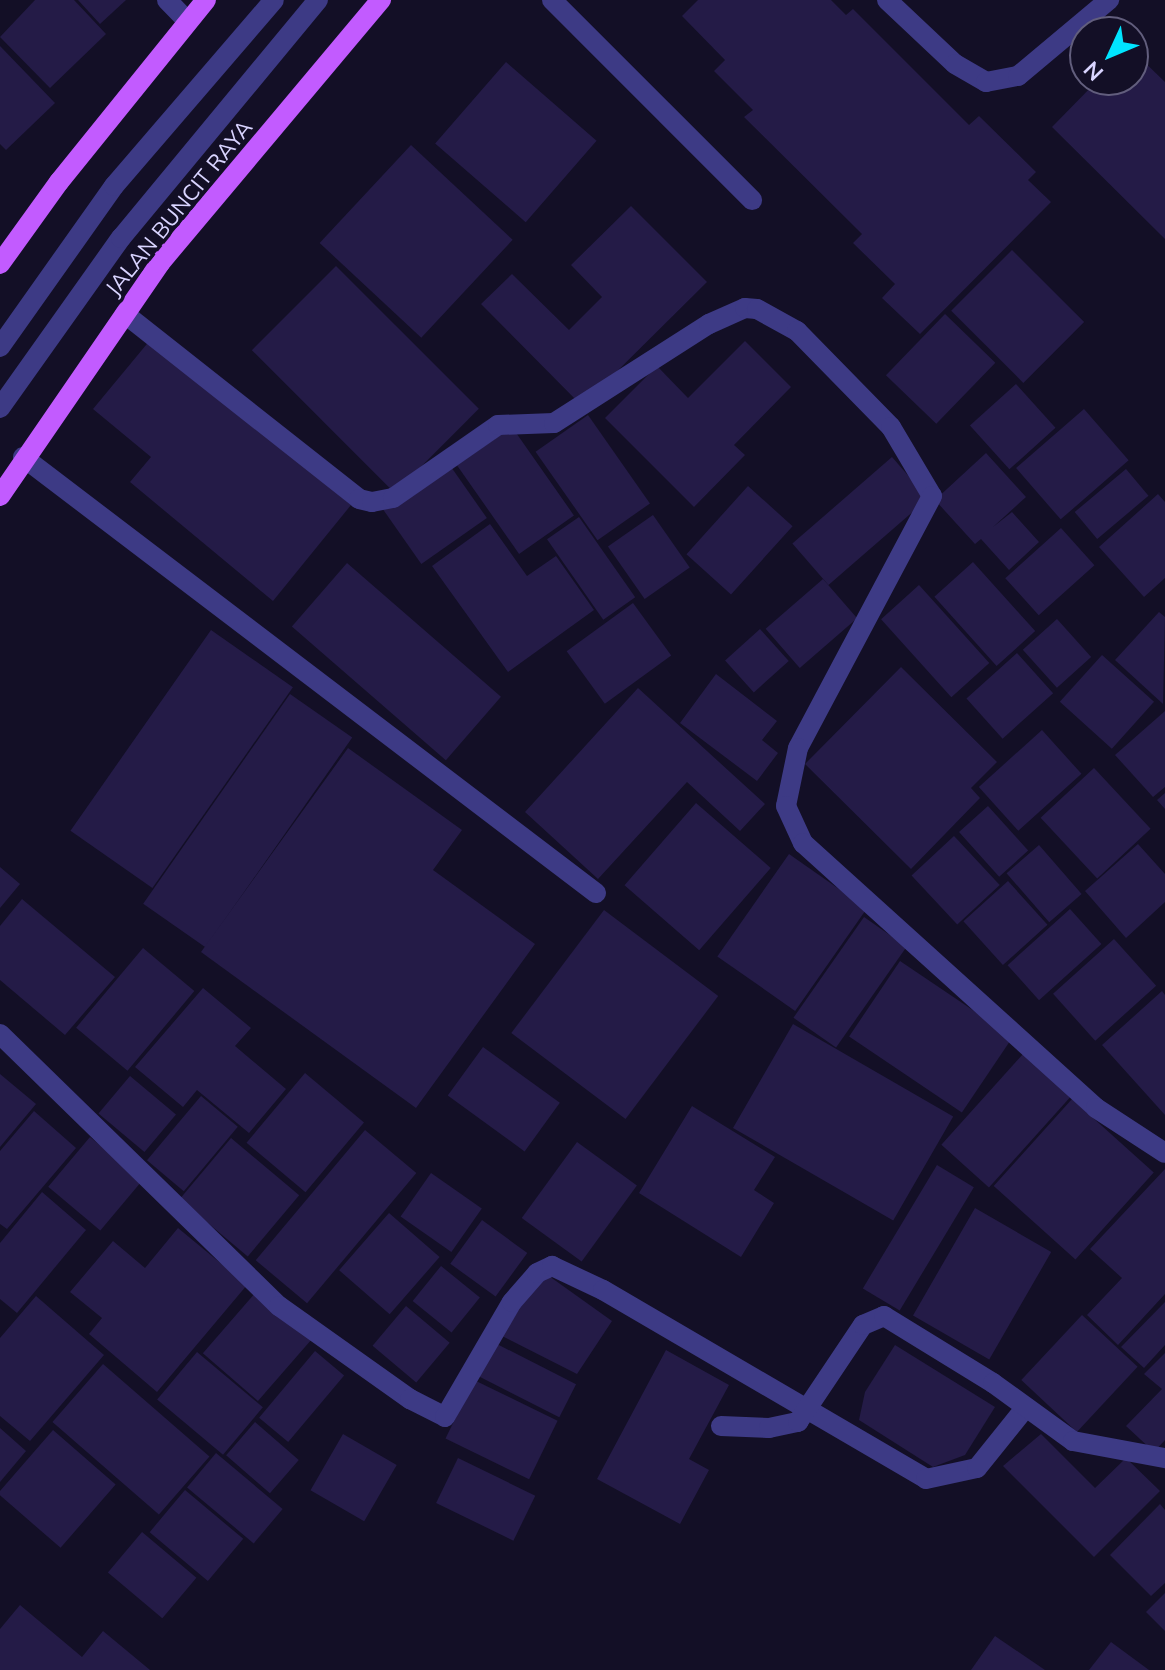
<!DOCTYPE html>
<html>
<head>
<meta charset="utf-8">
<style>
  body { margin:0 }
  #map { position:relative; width:1165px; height:1670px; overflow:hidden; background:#130f26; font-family:Mulish,sans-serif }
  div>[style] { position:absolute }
  .building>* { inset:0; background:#241b47; transform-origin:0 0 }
  .service>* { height:20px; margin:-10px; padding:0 10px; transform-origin:10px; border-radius:10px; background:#3d3a85 }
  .minor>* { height:20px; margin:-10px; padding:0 10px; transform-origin:10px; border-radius:10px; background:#3d3a85 }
  .primary>* { height:20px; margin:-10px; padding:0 10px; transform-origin:10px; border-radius:10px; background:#c25bff }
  span { translate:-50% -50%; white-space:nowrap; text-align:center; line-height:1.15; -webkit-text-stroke:7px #130f26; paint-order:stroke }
  .street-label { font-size:22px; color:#d9d4ff }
  .north { position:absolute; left:1069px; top:16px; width:80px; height:80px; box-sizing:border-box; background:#130f26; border:2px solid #625e7d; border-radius:50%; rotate:226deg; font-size:22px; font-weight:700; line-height:32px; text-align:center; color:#d9d4ff }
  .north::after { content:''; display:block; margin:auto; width:28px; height:36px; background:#00e5ff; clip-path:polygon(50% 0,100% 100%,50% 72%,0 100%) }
</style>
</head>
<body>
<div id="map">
  <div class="building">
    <i style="clip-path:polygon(35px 0,74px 0,106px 34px,50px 88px,0 37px)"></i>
    <i style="clip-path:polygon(78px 0,126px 0,100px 24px)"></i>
    <i style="clip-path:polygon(698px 0,831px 0,846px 15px,853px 9px,969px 125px,979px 116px,1036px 172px,1028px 180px,1051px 202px,920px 334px,882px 298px,895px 284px,853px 243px,862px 234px,744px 117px,753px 110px,714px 71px,725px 60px,682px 16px)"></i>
    <i style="clip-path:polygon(0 46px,55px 103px,6px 150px,0 144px)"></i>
    <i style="clip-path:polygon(1133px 51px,1165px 82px,1165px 239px,1052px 127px,1098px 80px,1133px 80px)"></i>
    <i style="left:506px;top:62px;width:120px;height:108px;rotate:41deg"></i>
    <i style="left:411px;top:145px;width:139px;height:134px;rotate:43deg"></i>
    <i style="clip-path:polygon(631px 206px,707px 282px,582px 406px,481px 304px,512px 274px,569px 330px,602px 297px,571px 265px)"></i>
    <i style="left:1012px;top:250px;width:102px;height:86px;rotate:45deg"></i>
    <i style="left:336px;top:266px;width:202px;height:119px;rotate:45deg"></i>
    <i style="left:945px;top:314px;width:70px;height:85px;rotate:44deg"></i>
    <i style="clip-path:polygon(151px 339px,351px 505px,273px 601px,130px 482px,151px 457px,93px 409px)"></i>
    <i style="clip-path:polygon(745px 341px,791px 387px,734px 445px,745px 455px,694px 507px,605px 418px,657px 366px,688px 398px)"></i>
    <i style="left:1016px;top:384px;width:59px;height:62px;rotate:48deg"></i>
    <i style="left:1084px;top:409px;width:68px;height:90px;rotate:49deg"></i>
    <i style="left:588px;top:415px;width:108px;height:64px;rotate:55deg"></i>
    <i style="left:512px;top:427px;width:108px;height:67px;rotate:55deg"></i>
    <i style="clip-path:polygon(986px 453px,1026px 497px,993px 527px,1012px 512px,1039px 542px,1009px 570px,981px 539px,975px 544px,935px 500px)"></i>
    <i style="left:892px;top:457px;width:55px;height:132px;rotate:49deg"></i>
    <i style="left:449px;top:464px;width:66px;height:80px;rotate:55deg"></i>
    <i style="left:1126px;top:469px;width:35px;height:67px;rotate:50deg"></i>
    <i style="left:748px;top:486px;width:60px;height:92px;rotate:42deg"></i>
    <i style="clip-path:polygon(1158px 494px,1165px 502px,1165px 578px,1144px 597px,1099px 547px)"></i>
    <i style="left:653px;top:515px;width:64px;height:55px;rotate:55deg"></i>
    <i style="left:579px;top:517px;width:98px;height:39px;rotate:55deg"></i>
    <i style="clip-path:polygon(490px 524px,527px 576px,556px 556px,594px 610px,508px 672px,432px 566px)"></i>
    <i style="left:1061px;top:528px;width:50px;height:75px;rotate:48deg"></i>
    <i style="left:973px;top:562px;width:93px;height:52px;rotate:48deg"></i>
    <i style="left:347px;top:563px;width:204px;height:84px;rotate:41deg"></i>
    <i style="left:823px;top:579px;width:52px;height:76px;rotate:49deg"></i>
    <i style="left:919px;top:585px;width:105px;height:51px;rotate:48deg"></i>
    <i style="left:633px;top:603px;width:65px;height:82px;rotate:54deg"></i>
    <i style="clip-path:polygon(1159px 612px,1165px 617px,1163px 704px,1115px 660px)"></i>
    <i style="left:1057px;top:619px;width:51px;height:46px;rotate:48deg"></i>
    <i style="left:760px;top:629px;width:43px;height:47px;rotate:48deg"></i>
    <i style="left:211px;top:630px;width:100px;height:245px;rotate:35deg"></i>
    <i style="left:1017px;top:653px;width:54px;height:68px;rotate:48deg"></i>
    <i style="left:1102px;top:655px;width:70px;height:63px;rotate:42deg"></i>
    <i style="clip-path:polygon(901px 667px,997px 762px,971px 788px,980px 798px,911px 869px,805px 764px)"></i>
    <i style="clip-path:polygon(716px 674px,777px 721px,762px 740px,778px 753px,757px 781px,680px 723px)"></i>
    <i style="clip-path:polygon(638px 688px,765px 804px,740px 831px,687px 782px,598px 879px,525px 812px)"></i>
    <i style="left:290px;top:694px;width:76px;height:256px;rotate:35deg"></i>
    <i style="clip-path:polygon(1165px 711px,1165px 787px,1153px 797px,1115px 755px)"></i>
    <i style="left:1042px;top:730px;width:59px;height:85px;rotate:48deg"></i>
    <i style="clip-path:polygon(348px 748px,462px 830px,433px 870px,535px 944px,416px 1108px,201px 952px)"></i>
    <i style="left:1094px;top:768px;width:83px;height:73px;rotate:47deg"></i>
    <i style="clip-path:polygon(1165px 793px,1165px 809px,1157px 800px)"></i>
    <i style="left:696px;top:803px;width:99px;height:109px;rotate:41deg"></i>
    <i style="left:988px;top:806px;width:60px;height:39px;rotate:48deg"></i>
    <i style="left:954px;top:836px;width:67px;height:58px;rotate:47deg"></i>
    <i style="clip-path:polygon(1138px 844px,1165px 874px,1165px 902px,1126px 938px,1085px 891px)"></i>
    <i style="left:1039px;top:845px;width:65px;height:43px;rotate:49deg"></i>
    <i style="left:789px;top:854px;width:95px;height:125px;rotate:35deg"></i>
    <i style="clip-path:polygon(0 867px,20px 884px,0 908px)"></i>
    <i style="left:1008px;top:881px;width:59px;height:60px;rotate:48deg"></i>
    <i style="clip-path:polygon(22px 899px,115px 977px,65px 1035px,0 980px,0 926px)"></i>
    <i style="left:1070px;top:909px;width:47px;height:84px;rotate:48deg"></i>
    <i style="left:604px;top:910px;width:143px;height:154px;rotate:37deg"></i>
    <i style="left:864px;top:917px;width:52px;height:123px;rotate:35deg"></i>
    <i style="left:1114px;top:939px;width:63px;height:82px;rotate:48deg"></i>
    <i style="left:143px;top:948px;width:67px;height:104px;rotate:40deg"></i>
    <i style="left:900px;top:961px;width:136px;height:91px;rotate:34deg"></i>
    <i style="clip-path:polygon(203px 988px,251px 1028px,235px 1046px,286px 1089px,249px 1133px,197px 1090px,183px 1107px,135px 1067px)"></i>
    <i style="clip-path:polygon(1162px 991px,1165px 995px,1165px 1115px,1102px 1045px)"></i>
    <i style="left:793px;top:1024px;width:185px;height:120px;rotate:30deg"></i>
    <i style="left:483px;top:1047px;width:95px;height:60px;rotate:36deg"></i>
    <i style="left:1023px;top:1054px;width:64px;height:122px;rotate:42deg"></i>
    <i style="left:305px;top:1073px;width:77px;height:91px;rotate:40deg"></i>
    <i style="clip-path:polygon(0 1074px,36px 1104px,0 1147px)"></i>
    <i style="left:130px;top:1076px;width:60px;height:49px;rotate:40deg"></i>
    <i style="left:201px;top:1096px;width:48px;height:84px;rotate:40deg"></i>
    <i style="left:1072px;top:1099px;width:110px;height:117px;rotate:42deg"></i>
    <i style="clip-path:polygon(692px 1106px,775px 1157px,754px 1190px,774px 1203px,741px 1257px,639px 1193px)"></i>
    <i style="clip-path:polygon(34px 1111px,76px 1148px,7px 1229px,0 1224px,0 1151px)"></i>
    <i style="left:365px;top:1130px;width:67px;height:170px;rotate:40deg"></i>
    <i style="left:90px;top:1137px;width:68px;height:65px;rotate:40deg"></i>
    <i style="left:231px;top:1138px;width:89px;height:80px;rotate:40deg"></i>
    <i style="left:577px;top:1142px;width:74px;height:94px;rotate:36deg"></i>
    <i style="left:937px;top:1165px;width:43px;height:144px;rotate:31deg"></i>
    <i style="clip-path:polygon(1165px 1169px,1165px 1294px,1118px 1345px,1087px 1315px,1122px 1278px,1090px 1249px)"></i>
    <i style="left:431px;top:1173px;width:62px;height:53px;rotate:35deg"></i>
    <i style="clip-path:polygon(42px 1192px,86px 1230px,17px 1313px,0 1299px,0 1243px)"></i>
    <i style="left:975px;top:1208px;width:88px;height:124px;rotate:30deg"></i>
    <i style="left:389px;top:1213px;width:67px;height:76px;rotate:41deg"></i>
    <i style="left:482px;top:1220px;width:56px;height:54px;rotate:36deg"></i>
    <i style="clip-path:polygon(178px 1228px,247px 1285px,157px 1392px,89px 1334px,102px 1318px,70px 1292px,113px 1241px,145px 1268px)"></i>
    <i style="left:441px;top:1266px;width:50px;height:45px;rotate:39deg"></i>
    <i style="clip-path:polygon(542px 1271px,612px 1321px,577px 1374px,498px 1334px)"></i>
    <i style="left:256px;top:1292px;width:73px;height:81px;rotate:41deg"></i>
    <i style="clip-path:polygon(36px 1296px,104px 1355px,30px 1441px,0 1416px,0 1338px)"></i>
    <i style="clip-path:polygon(1165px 1302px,1165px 1345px,1144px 1368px,1121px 1347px)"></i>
    <i style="left:406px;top:1306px;width:57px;height:52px;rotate:40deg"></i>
    <i style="left:1082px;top:1315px;width:76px;height:89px;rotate:43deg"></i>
    <i style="left:495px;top:1343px;width:91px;height:37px;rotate:27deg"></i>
    <i style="clip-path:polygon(895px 1345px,995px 1407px,965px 1455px,933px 1467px,859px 1420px,865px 1392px)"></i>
    <i style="clip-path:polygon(666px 1350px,729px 1385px,689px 1459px,709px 1470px,680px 1524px,597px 1479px)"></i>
    <i style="left:315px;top:1351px;width:38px;height:87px;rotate:40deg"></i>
    <i style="left:197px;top:1352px;width:86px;height:62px;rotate:40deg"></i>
    <i style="clip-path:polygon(1165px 1353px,1165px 1440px,1154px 1452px,1126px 1426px,1162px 1389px,1144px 1374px)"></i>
    <i style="left:103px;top:1364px;width:141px;height:77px;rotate:41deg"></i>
    <i style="left:474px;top:1380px;width:93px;height:65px;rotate:26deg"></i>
    <i style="left:255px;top:1422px;width:58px;height:44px;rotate:41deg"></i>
    <i style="clip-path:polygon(0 1428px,26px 1451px,0 1482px)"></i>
    <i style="left:53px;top:1430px;width:83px;height:84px;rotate:41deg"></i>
    <i style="left:343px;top:1434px;width:62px;height:65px;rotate:30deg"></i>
    <i style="clip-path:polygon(1041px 1434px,1095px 1488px,1126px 1458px,1160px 1491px,1094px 1557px,1003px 1466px)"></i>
    <i style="left:216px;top:1453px;width:87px;height:45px;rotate:40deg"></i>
    <i style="left:458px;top:1458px;width:86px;height:50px;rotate:26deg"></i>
    <i style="left:185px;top:1490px;width:76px;height:55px;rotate:40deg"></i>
    <i style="clip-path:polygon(1160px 1504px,1165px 1510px,1165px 1583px,1151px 1596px,1110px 1555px)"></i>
    <i style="left:142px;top:1532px;width:71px;height:53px;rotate:40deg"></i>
    <i style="clip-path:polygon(1165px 1593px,1165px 1631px,1146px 1612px)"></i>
    <i style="clip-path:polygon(20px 1605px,82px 1657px,103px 1631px,150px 1670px,0 1670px,0 1629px)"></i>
    <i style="clip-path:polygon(995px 1636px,1045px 1670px,971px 1670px)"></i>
    <i style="clip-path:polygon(1111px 1642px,1149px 1670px,1089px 1670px)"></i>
  </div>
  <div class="service">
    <i style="left:552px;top:0;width:283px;rotate:45deg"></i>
    <i style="left:887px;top:0;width:93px;rotate:43.3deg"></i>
    <i style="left:955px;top:64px;width:36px;rotate:30deg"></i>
    <i style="left:986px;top:82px;width:33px;rotate:-11deg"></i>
    <i style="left:1018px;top:76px;width:119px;rotate:-39.9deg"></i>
    <i style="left:0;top:347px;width:197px;rotate:-54.7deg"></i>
    <i style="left:114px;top:186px;width:245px;rotate:-49.3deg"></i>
    <i style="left:0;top:408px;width:209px;rotate:-54.6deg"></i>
    <i style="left:121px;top:238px;width:309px;rotate:-50.4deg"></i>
    <i style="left:23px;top:457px;width:720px;rotate:37.27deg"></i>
  </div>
  <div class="minor">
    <i style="left:167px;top:0;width:29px;rotate:46deg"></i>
    <i style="left:125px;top:314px;width:298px;rotate:38.3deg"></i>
    <i style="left:359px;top:499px;width:13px;rotate:13deg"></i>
    <i style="left:372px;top:502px;width:21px;rotate:-11deg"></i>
    <i style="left:393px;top:498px;width:128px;rotate:-34.8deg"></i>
    <i style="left:498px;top:425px;width:56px;rotate:-2deg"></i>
    <i style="left:554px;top:423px;width:184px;rotate:-32.6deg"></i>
    <i style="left:709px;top:324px;width:39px;rotate:-24deg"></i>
    <i style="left:745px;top:308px;width:12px;rotate:5deg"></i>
    <i style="left:757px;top:309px;width:46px;rotate:28.8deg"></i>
    <i style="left:797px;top:331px;width:134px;rotate:45.6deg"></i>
    <i style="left:891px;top:427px;width:80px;rotate:59.3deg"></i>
    <i style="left:932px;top:496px;width:285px;rotate:118deg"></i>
    <i style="left:798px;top:748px;width:59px;rotate:101.7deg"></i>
    <i style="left:786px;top:806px;width:41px;rotate:65.3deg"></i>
    <i style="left:803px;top:843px;width:395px;rotate:42.1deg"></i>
    <i style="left:1096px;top:1108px;width:82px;rotate:33.1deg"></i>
    <i style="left:0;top:1034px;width:390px;rotate:44.3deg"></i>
    <i style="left:279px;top:1306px;width:161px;rotate:35.4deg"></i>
    <i style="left:410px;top:1399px;width:39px;rotate:27deg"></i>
    <i style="left:445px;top:1417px;width:133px;rotate:-59.8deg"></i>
    <i style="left:512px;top:1302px;width:38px;rotate:-49deg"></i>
    <i style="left:537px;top:1273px;width:17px;rotate:-25deg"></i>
    <i style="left:552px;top:1266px;width:56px;rotate:25.2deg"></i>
    <i style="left:603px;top:1290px;width:374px;rotate:30.3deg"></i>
    <i style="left:926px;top:1479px;width:52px;rotate:-12.2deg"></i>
    <i style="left:977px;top:1468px;width:78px;rotate:-51.2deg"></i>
    <i style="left:721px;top:1426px;width:48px;rotate:2.4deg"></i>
    <i style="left:769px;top:1428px;width:30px;rotate:-12deg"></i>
    <i style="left:798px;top:1422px;width:117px;rotate:-56.2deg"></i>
    <i style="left:863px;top:1325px;width:23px;rotate:-23deg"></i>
    <i style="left:884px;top:1316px;width:128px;rotate:31.6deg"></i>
    <i style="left:993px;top:1383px;width:99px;rotate:35.9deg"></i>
    <i style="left:1073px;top:1441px;width:94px;rotate:10.5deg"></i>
  </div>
  <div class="primary">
    <i style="left:0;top:264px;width:101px;rotate:-54.3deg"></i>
    <i style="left:59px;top:182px;width:234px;rotate:-51.1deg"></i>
    <i style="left:0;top:496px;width:283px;rotate:-55.5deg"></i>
    <i style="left:160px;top:263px;width:344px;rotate:-50deg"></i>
  </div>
  <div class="street-label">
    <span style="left:179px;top:208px;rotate:-51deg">JALAN BUNCIT RAYA</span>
  </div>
  <div class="north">N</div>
</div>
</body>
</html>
